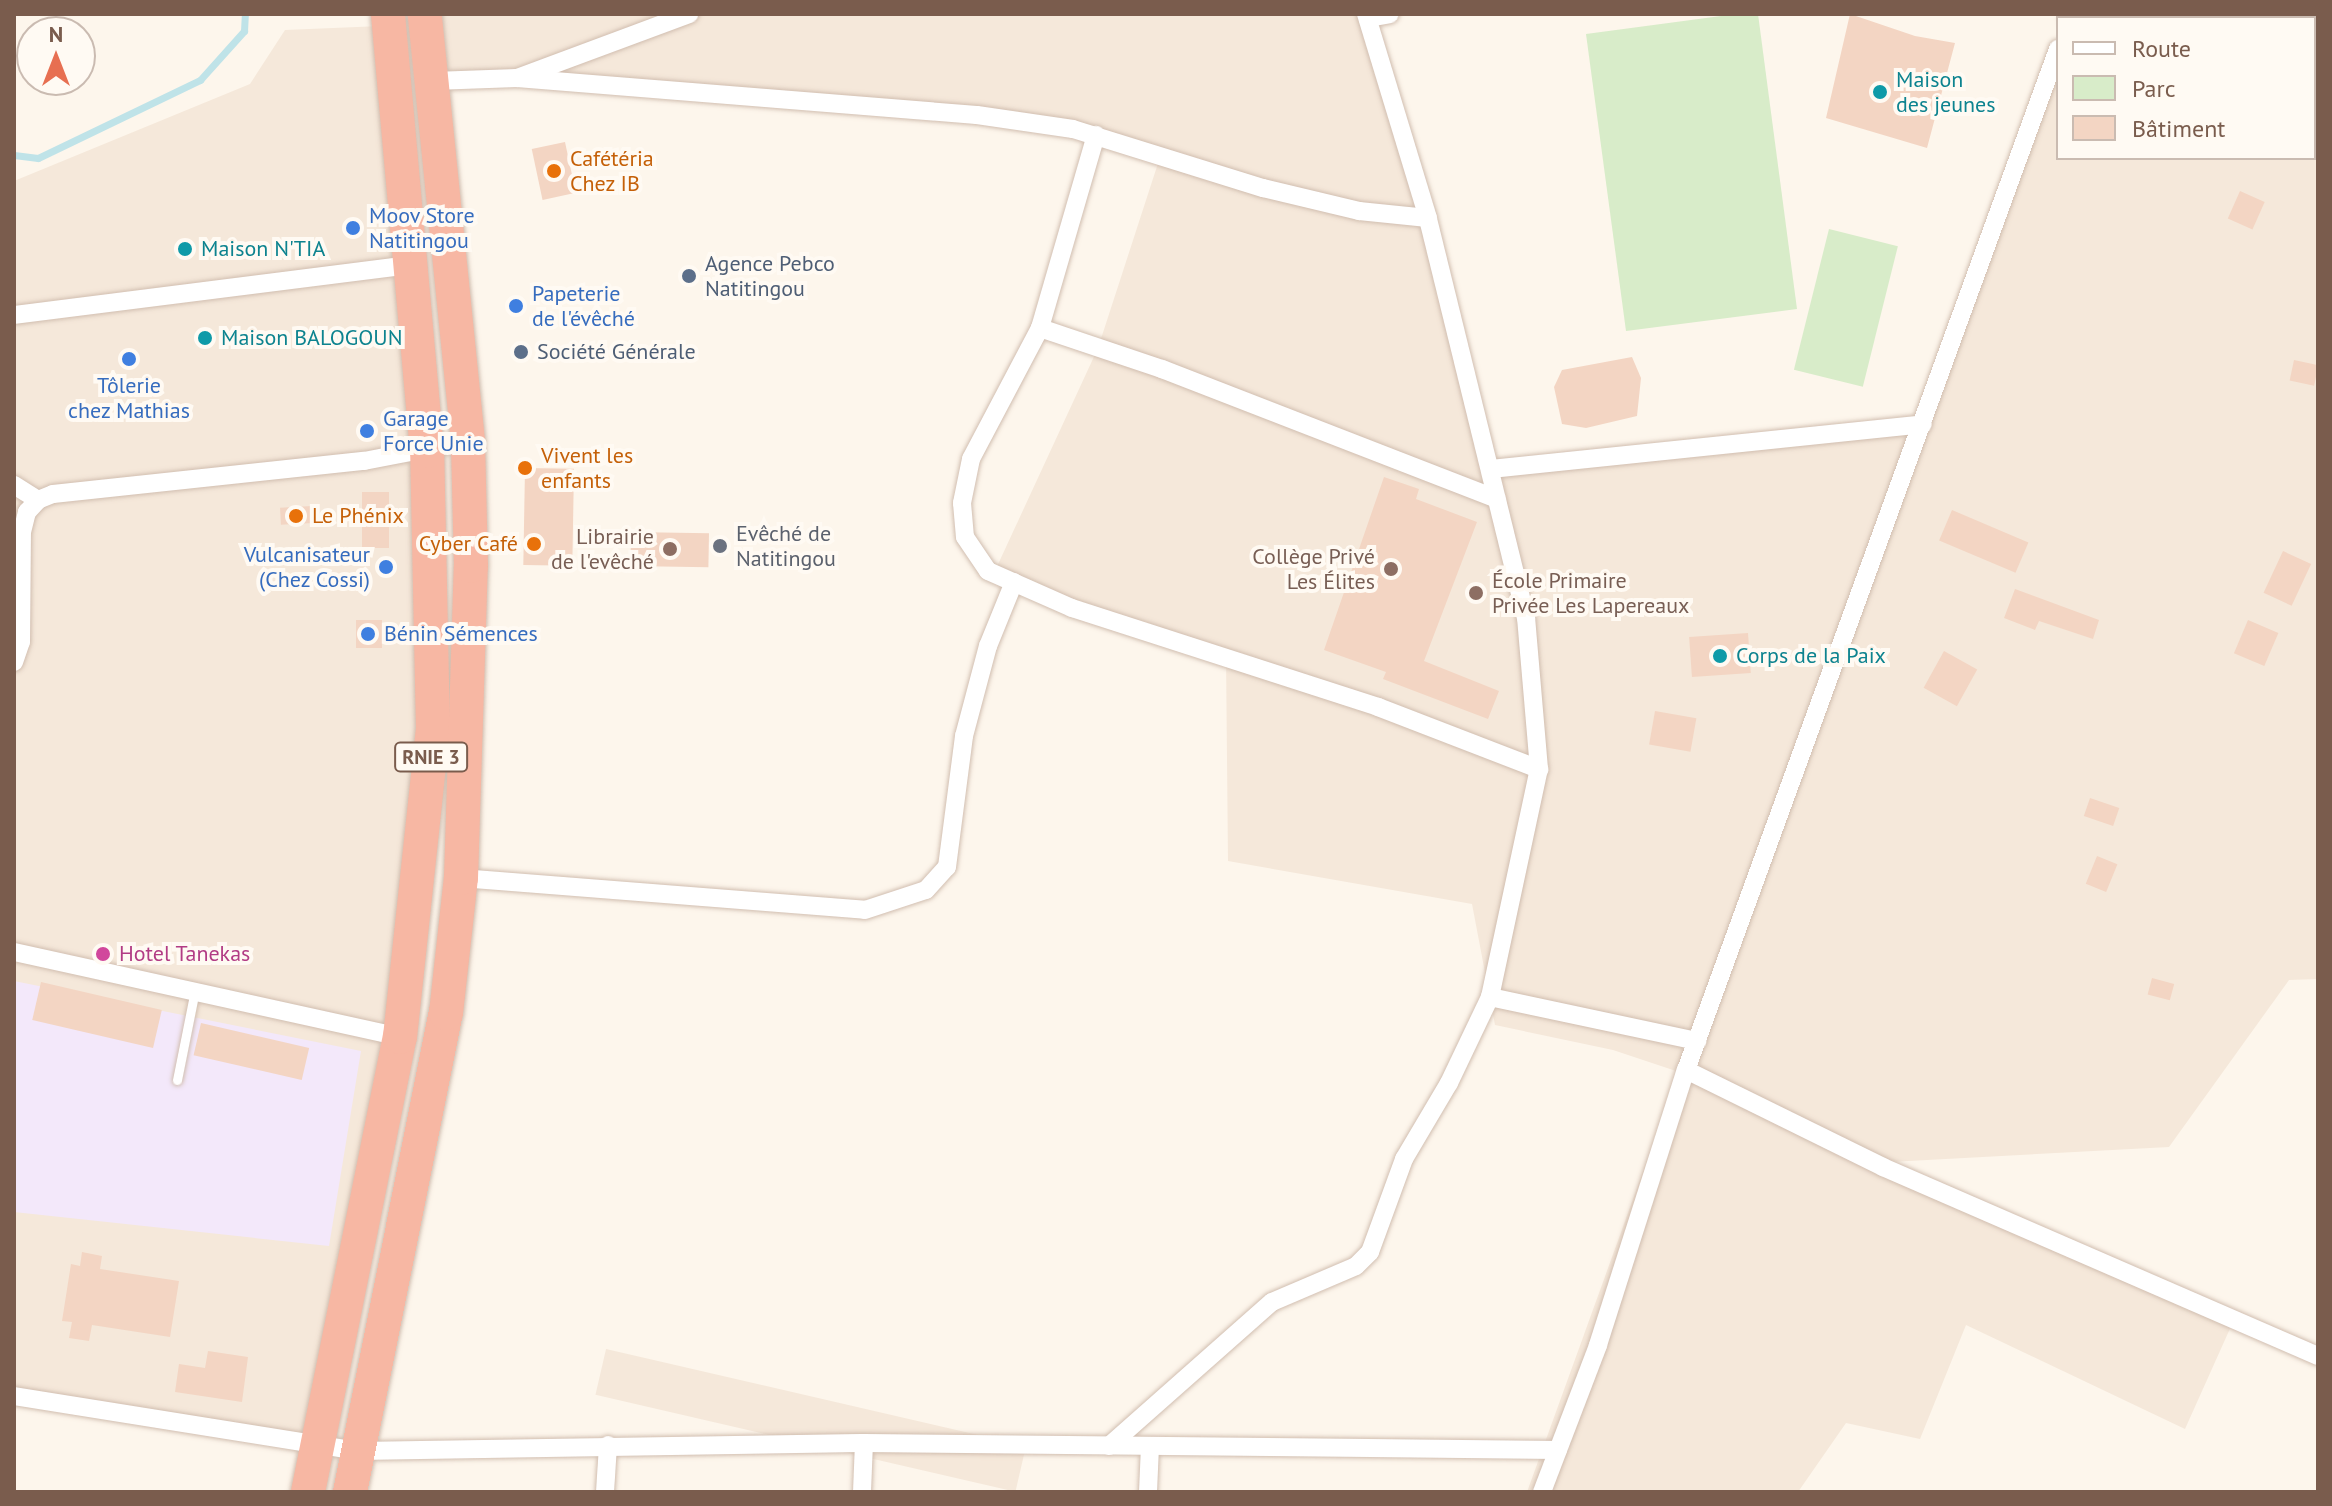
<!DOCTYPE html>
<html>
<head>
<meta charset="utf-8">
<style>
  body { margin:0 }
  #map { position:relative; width:2332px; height:1506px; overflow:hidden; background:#fdf6ec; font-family:"PT Sans",sans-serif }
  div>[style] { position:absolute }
  .residential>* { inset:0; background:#f5e8da; transform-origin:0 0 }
  .education>* { inset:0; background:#f3e8fa }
  .green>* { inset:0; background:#d8ecc9; transform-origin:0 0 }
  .stream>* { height:7px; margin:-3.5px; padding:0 3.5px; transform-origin:3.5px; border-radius:3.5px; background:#bfe3e8 }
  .building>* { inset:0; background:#f3d5c3; transform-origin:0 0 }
  .roads { filter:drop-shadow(0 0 2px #d1beb0) drop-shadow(0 0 2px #d1beb0) }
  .lane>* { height:9px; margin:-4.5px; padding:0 4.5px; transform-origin:4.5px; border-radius:4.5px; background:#fff }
  .street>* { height:18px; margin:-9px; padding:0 9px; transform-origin:9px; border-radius:9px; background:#fff }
  .highway>* { height:34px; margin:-17px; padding:0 17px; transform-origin:17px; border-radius:17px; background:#f7b7a3 }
  .dots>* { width:22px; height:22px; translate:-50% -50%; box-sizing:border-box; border:4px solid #fffaf3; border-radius:50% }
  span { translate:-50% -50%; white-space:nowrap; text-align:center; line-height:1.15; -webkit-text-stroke:8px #fffaf3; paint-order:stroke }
  .shield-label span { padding:2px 6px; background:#fffaf3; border:2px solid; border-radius:6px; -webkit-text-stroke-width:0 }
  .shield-label { font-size:20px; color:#7a5c4d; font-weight:700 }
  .culture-label { font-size:22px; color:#0d838f }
  .left { translate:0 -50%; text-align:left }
  .food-label { font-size:22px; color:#c56008 }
  .right { translate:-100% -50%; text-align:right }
  .shop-label { font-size:22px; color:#366cbe }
  .service-label { font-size:22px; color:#4e5e75 }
  .worship-label { font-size:22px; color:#5b616d }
  .education-label { font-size:22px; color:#785e54 }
  .hotel-label { font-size:22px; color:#b23c85 }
  .frame { position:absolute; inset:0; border:16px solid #7a5c4d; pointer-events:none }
  .legend { position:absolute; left:2056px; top:16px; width:260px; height:144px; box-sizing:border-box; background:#fffaf3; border:2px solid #cabbb1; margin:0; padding:10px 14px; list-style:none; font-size:24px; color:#7a5c4d }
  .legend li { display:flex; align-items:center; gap:16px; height:40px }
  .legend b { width:40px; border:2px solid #cabbb1 }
  .north { position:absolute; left:16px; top:16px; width:80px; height:80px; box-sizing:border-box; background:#fffaf3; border:2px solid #cabbb1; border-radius:50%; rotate:0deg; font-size:22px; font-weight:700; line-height:32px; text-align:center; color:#7a5c4d }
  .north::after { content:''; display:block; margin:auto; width:28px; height:36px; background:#e76f51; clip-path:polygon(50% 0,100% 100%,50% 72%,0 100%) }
</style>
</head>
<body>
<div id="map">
  <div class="residential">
    <i style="clip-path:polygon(421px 14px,1393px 14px,1370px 19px,1484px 469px,1926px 415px,2058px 69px,2058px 158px,2314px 158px,2314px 18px,2077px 18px,2079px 14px,2318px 14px,2318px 979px,2289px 980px,2169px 1147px,1890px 1162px,2237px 1313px,2185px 1429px,1966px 1325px,1920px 1439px,1846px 1423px,1798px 1492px,1527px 1492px,1679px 1072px,1613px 1050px,1495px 1025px,1472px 904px,1228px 861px,1226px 655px,994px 573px,1098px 348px,1161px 154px,981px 117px,724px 92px,430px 83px)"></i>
    <i style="clip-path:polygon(381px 26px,426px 671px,399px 1010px,314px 1445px,14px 1396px,14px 181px,250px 84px,285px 30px)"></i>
    <i style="left:1026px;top:1446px;width:47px;height:431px;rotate:103deg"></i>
  </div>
  <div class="education">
    <i style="clip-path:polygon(14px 981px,361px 1051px,329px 1246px,14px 1212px)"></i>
  </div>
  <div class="green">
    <i style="clip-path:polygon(1736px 14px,1758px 14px,1797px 309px,1626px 331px,1586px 34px)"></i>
    <i style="left:1829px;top:229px;width:71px;height:145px;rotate:14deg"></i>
  </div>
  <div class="stream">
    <i style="left:14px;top:155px;width:24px;rotate:7deg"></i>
    <i style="left:38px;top:158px;width:180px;rotate:-25.7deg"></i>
    <i style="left:200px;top:80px;width:66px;rotate:-48.1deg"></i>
    <i style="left:244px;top:31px;width:17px;rotate:-87deg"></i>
  </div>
  <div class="building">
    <i style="clip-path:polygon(1850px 14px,1915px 36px,1955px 43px,1927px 148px,1826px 118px)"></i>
    <i style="left:565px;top:142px;width:52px;height:34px;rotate:78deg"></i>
    <i style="left:2240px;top:191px;width:27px;height:30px;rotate:24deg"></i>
    <i style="clip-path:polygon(1632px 357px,1641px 378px,1637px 416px,1586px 428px,1562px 424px,1554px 387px,1562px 370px)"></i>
    <i style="left:2294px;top:360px;width:25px;height:21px;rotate:12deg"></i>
    <i style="left:525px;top:468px;width:49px;height:97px;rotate:1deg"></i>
    <i style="clip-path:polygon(1384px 477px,1419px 489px,1416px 499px,1477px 522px,1424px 661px,1499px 691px,1488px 719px,1383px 679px,1386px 672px,1324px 650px)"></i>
    <i style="left:362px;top:492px;width:27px;height:56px"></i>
    <i style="left:312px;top:506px;width:17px;height:32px;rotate:87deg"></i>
    <i style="left:1952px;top:510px;width:83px;height:33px;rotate:23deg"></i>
    <i style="left:631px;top:532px;width:78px;height:34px;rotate:1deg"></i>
    <i style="left:2283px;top:551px;width:31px;height:46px;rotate:25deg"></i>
    <i style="clip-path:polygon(2015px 589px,2099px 620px,2093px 639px,2039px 621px,2035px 630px,2004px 618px)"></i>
    <i style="left:356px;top:620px;width:26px;height:28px"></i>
    <i style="left:2248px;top:620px;width:33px;height:36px;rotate:23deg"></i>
    <i style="left:1748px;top:633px;width:40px;height:59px;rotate:86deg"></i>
    <i style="left:1944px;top:651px;width:38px;height:42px;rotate:29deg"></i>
    <i style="left:1655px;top:711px;width:42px;height:34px;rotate:10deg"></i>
    <i style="left:2090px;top:798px;width:31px;height:19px;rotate:19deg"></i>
    <i style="left:2097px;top:856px;width:22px;height:30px;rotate:22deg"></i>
    <i style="left:2152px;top:978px;width:23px;height:17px;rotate:15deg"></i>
    <i style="left:41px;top:982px;width:124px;height:39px;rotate:13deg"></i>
    <i style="left:201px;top:1023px;width:111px;height:33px;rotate:13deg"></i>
    <i style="clip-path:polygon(82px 1252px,102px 1256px,100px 1269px,179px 1281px,170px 1337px,92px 1325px,89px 1341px,69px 1338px,72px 1322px,62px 1321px,71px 1264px,80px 1266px)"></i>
    <i style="clip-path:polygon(208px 1351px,248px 1357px,242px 1402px,175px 1392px,179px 1364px,205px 1368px)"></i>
  </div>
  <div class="roads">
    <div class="lane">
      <i style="left:177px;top:1080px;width:92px;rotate:-78.7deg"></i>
    </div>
    <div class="street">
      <i style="left:1368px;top:18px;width:22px;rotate:-10deg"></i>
      <i style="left:2069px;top:18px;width:4px;rotate:-63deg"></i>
      <i style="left:517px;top:78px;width:461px;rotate:4.6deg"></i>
      <i style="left:977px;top:115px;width:97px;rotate:8.3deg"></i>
      <i style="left:1073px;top:129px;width:199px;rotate:17.3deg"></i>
      <i style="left:1263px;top:188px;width:99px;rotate:13.5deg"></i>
      <i style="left:1359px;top:211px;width:69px;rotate:5.8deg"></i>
      <i style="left:433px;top:81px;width:84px;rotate:-2deg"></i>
      <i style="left:517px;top:78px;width:184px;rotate:-20.4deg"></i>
      <i style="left:1096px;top:135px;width:201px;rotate:106.2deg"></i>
      <i style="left:1040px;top:328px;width:148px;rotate:117.8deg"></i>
      <i style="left:971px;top:459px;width:45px;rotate:101.6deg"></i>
      <i style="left:962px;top:503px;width:34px;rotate:85deg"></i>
      <i style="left:965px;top:537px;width:41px;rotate:55.9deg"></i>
      <i style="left:988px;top:571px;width:92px;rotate:23.8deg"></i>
      <i style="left:1072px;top:608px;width:322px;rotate:17.9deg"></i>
      <i style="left:1378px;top:707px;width:173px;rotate:21.1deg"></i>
      <i style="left:14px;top:315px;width:400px;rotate:-7.2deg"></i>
      <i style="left:1040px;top:328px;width:129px;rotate:18.6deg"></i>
      <i style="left:1162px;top:369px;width:359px;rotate:21.2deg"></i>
      <i style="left:1490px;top:469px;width:435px;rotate:-5.9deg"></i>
      <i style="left:14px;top:485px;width:28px;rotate:32deg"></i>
      <i style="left:14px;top:662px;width:21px;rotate:-71deg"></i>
      <i style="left:21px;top:642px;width:110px;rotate:-89.5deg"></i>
      <i style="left:22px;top:532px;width:21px;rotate:-76deg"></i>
      <i style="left:27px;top:512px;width:16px;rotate:-47deg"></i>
      <i style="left:38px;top:500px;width:16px;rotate:-22deg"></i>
      <i style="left:53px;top:494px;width:313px;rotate:-6.1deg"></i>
      <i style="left:364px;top:461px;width:106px;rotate:-10.9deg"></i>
      <i style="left:461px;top:878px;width:405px;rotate:4.5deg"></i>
      <i style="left:865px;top:910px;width:64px;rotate:-18.2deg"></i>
      <i style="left:926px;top:890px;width:31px;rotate:-48deg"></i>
      <i style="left:947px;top:867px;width:132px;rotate:-82.6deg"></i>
      <i style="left:964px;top:736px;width:93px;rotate:-75.1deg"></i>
      <i style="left:988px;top:646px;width:69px;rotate:-67.9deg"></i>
      <i style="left:14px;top:952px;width:395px;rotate:12.4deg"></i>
      <i style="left:1490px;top:997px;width:212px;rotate:12deg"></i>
      <i style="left:1686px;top:1070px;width:220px;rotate:26.2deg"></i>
      <i style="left:1883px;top:1167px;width:474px;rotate:23.5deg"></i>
      <i style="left:14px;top:1396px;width:348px;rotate:9.1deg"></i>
      <i style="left:358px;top:1451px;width:506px;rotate:-0.91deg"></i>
      <i style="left:864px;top:1443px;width:694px;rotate:0.58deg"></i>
      <i style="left:1109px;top:1446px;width:217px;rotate:-41.5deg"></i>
      <i style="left:1272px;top:1302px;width:91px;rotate:-23.2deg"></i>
      <i style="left:1356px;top:1266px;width:20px;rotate:-45deg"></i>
      <i style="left:1370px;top:1252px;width:99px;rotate:-69.9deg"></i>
      <i style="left:1404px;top:1159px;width:88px;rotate:-59.4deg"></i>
      <i style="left:1449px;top:1083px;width:95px;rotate:-64.5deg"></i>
      <i style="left:1490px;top:997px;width:233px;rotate:-77.9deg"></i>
      <i style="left:1539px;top:769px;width:152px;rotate:-94.9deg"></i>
      <i style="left:1526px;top:618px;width:412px;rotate:-103.8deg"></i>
      <i style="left:1428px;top:218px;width:213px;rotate:-106.9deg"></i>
      <i style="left:605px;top:1492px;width:47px;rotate:-86.3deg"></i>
      <i style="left:862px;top:1492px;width:49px;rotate:-87.7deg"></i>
      <i style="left:1148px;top:1492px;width:46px;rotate:-87.5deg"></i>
      <i style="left:1542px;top:1492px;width:157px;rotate:-69.1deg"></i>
      <i style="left:1598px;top:1345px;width:289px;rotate:-72.3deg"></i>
      <i style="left:1686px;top:1070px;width:1087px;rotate:-69.98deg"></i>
    </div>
    <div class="highway">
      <i style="left:308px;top:1492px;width:464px;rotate:-78.6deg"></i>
      <i style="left:400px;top:1037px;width:309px;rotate:-83.9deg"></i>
      <i style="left:433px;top:730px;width:279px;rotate:-91.2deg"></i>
      <i style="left:427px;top:451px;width:439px;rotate:-95.1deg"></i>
      <i style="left:350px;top:1492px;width:489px;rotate:-78.7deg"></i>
      <i style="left:446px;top:1013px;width:136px;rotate:-83.7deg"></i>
      <i style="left:461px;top:878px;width:312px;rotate:-88.2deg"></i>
      <i style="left:471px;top:566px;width:125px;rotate:-91.4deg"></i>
      <i style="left:468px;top:441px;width:429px;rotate:-95.8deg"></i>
    </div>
  </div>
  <div class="dots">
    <i style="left:1880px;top:92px;background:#0f9aa8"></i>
    <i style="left:554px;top:171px;background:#e8710a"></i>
    <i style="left:353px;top:228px;background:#3f7fe0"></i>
    <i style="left:185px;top:249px;background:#0f9aa8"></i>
    <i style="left:689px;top:276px;background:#5c6f8a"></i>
    <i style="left:516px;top:306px;background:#3f7fe0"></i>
    <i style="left:205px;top:338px;background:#0f9aa8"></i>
    <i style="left:521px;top:352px;background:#5c6f8a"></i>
    <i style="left:129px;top:359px;background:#3f7fe0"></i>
    <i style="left:367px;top:431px;background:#3f7fe0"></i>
    <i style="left:525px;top:468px;background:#e8710a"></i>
    <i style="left:296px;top:516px;background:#e8710a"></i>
    <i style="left:534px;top:544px;background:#e8710a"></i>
    <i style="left:720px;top:546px;background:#6b7280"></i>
    <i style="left:670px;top:549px;background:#8d6e63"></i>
    <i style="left:386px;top:567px;background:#3f7fe0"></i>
    <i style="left:1391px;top:569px;background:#8d6e63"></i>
    <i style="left:1476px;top:593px;background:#8d6e63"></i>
    <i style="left:368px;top:634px;background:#3f7fe0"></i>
    <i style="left:1720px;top:656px;background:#0f9aa8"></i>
    <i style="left:103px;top:954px;background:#d1479c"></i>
  </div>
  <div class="shield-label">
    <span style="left:431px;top:757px">RNIE 3</span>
  </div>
  <div class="culture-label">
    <span class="left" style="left:1896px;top:92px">Maison<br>des jeunes</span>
    <span class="left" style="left:201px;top:249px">Maison N'TIA</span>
    <span class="left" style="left:221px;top:338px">Maison BALOGOUN</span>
    <span class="left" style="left:1736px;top:656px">Corps de la Paix</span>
  </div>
  <div class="food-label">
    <span class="left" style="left:570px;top:171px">Cafétéria<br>Chez IB</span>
    <span class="left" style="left:541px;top:468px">Vivent les<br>enfants</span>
    <span class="left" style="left:312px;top:516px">Le Phénix</span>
    <span class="right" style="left:518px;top:544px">Cyber Café</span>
  </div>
  <div class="shop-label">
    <span class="left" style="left:369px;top:228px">Moov Store<br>Natitingou</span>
    <span class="left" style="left:532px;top:306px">Papeterie<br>de l'évêché</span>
    <span style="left:129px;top:398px">Tôlerie<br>chez Mathias</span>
    <span class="left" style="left:383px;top:431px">Garage<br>Force Unie</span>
    <span class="right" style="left:370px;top:567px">Vulcanisateur<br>(Chez Cossi)</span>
    <span class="left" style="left:384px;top:634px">Bénin Sémences</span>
  </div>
  <div class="service-label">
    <span class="left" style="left:705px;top:276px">Agence Pebco<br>Natitingou</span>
    <span class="left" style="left:537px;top:352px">Société Générale</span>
  </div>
  <div class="worship-label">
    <span class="left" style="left:736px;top:546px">Evêché de<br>Natitingou</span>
  </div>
  <div class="education-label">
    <span class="right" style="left:654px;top:549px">Librairie<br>de l'evêché</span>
    <span class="right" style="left:1375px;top:569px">Collège Privé<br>Les Élites</span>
    <span class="left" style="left:1492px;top:593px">École Primaire<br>Privée Les Lapereaux</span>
  </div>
  <div class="hotel-label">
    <span class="left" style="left:119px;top:954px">Hotel Tanekas</span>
  </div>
  <div class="frame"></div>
  <ul class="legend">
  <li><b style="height:10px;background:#fff"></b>Route</li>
  <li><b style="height:22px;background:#d8ecc9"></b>Parc</li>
  <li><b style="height:22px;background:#f3d5c3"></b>Bâtiment</li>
  </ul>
  <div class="north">N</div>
</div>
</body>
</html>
